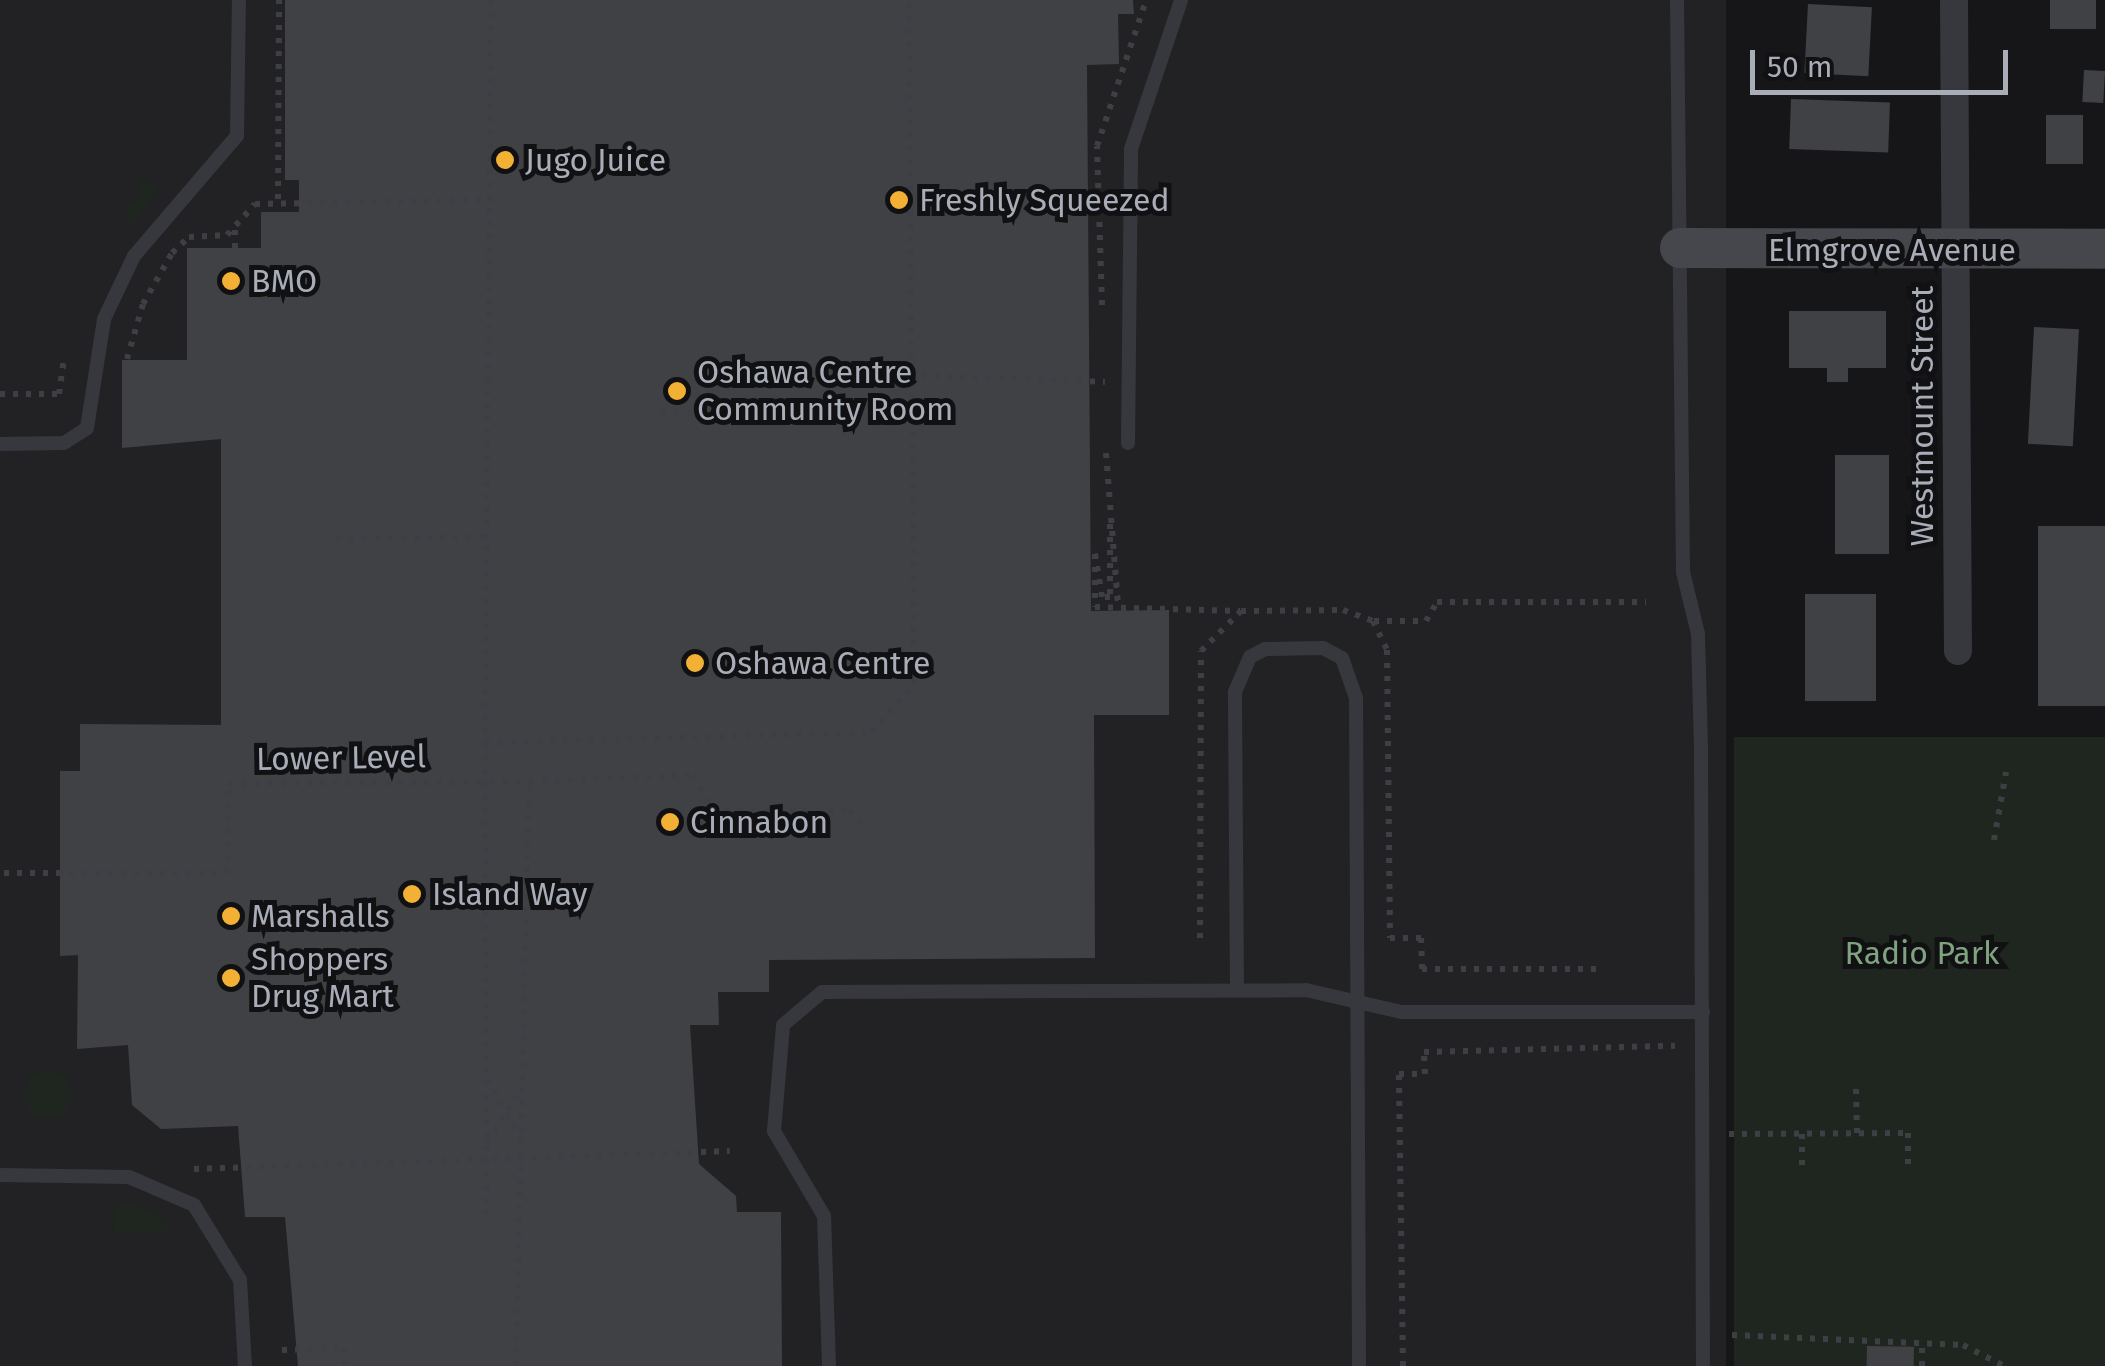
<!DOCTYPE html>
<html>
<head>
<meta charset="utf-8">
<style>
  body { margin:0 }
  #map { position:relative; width:2105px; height:1366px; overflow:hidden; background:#161618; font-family:"Fira Sans",sans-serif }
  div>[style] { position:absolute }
  .built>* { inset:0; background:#222225; transform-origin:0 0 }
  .green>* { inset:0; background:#1e261f; transform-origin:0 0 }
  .round { border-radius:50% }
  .building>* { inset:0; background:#404145; transform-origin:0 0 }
  .path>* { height:6px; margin-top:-3px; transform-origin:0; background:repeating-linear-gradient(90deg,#3d3f44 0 5px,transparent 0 13px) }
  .lane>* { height:14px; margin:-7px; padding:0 7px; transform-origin:7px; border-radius:7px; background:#37383d }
  .street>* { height:28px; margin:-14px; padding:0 14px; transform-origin:14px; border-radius:14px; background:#37383d }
  .secondary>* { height:40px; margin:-20px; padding:0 20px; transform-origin:20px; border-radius:20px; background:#45474d }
  .dots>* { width:28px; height:28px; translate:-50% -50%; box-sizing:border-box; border:5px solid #111113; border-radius:50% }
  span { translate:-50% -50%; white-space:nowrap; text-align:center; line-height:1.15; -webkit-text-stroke:10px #111113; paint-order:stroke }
  .poi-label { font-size:32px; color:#a8adb8 }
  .left { translate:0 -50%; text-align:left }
  .street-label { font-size:32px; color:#a8adb8 }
  .park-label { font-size:32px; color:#7fa381 }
  .scale { position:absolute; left:1750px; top:50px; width:258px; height:45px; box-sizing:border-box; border:5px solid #a8adb8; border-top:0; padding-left:12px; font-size:30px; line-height:35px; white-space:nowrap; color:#a8adb8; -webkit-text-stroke:8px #111113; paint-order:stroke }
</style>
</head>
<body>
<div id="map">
  <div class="built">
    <i style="left:0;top:0;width:1726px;height:1366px"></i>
  </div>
  <div class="green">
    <i style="clip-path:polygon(138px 176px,160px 189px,129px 229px,125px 204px,137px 204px)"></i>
    <i style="left:1734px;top:737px;width:371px;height:629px"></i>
    <i class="round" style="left:24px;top:1071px;width:48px;height:48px"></i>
    <i style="clip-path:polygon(134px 1204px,167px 1219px,167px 1232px,114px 1232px,113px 1205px)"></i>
  </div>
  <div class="building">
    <i style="clip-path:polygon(285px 0,1133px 0,1134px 14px,1118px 14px,1119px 64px,1087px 65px,1091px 611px,1169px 610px,1169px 715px,1094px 715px,1095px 958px,769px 960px,769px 992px,718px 992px,719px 1025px,690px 1025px,699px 1164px,736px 1196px,737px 1212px,781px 1212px,782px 1366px,298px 1366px,285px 1217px,245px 1217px,238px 1126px,161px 1129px,132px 1105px,128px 1045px,77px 1049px,78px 955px,60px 956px,60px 771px,80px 771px,80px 724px,221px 725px,221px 439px,122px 448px,122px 360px,187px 360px,187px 248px,261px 248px,261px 212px,299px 212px,299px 180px,285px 180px)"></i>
    <i style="left:2050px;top:0;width:46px;height:29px"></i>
    <i style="left:1808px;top:4px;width:64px;height:69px;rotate:3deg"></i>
    <i style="left:2084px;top:70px;width:21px;height:32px;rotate:3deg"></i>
    <i style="left:1791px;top:99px;width:99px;height:50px;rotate:2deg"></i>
    <i style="left:2046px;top:115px;width:37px;height:49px"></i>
    <i style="clip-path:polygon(1789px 311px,1886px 311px,1886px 368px,1848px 368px,1848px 382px,1827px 382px,1827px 368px,1789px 368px)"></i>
    <i style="left:2034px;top:327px;width:45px;height:117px;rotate:3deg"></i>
    <i style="left:1835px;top:455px;width:54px;height:99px"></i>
    <i style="left:2038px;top:526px;width:67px;height:180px"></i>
    <i style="left:1805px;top:594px;width:71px;height:107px"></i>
    <i style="left:1867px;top:1346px;width:47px;height:20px;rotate:1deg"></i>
  </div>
  <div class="path">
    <i style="left:491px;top:0;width:743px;rotate:90.46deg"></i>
    <i style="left:485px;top:743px;width:386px;rotate:-1.6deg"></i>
    <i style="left:871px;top:732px;width:64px;rotate:-48.1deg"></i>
    <i style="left:914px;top:684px;width:684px;rotate:-90.42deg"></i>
    <i style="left:278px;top:199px;width:199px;rotate:-89.7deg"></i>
    <i style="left:235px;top:230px;width:18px;rotate:90deg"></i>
    <i style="left:1102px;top:305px;width:159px;rotate:-91.8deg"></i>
    <i style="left:1097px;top:146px;width:154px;rotate:-71.4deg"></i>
    <i style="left:127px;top:359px;width:57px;rotate:-73.8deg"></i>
    <i style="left:143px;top:304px;width:59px;rotate:-60.4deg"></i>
    <i style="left:172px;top:253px;width:23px;rotate:-43deg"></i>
    <i style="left:189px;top:237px;width:38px;rotate:-3deg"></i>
    <i style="left:227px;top:235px;width:42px;rotate:-47.9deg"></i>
    <i style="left:255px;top:204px;width:238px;rotate:-1deg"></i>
    <i style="left:908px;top:375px;width:197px;rotate:2deg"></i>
    <i style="left:0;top:394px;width:59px"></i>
    <i style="left:59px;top:394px;width:34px;rotate:-82deg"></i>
    <i style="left:661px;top:412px;width:249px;rotate:1.8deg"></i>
    <i style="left:1106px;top:453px;width:153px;rotate:85.5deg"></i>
    <i style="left:1110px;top:524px;width:73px;rotate:90deg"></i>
    <i style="left:1110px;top:597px;width:8px;rotate:180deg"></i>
    <i style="left:1102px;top:597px;width:44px;rotate:-99.2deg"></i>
    <i style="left:1095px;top:554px;width:53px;rotate:90deg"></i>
    <i style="left:1095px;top:607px;width:145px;rotate:1.6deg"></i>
    <i style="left:336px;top:539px;width:152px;rotate:-0.8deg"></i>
    <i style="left:1374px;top:621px;width:52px"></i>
    <i style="left:1426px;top:621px;width:22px;rotate:-60deg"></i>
    <i style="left:1437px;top:602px;width:209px"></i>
    <i style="left:485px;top:743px;width:472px;rotate:89.8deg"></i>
    <i style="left:1994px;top:840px;width:69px;rotate:-80deg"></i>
    <i style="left:4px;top:873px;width:223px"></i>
    <i style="left:227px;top:873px;width:89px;rotate:-88.7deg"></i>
    <i style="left:229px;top:784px;width:300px;rotate:-0.4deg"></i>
    <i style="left:1200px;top:938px;width:287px;rotate:-89.8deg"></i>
    <i style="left:1201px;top:651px;width:57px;rotate:-45deg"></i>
    <i style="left:1241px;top:611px;width:102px;rotate:-0.6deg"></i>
    <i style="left:1343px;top:610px;width:32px;rotate:20deg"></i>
    <i style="left:1373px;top:621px;width:32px;rotate:64deg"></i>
    <i style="left:1387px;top:650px;width:288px;rotate:89.4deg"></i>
    <i style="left:1390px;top:938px;width:31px"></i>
    <i style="left:1421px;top:938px;width:31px;rotate:88deg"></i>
    <i style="left:1422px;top:969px;width:177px"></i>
    <i style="left:487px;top:1079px;width:68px;rotate:60deg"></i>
    <i style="left:1856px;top:1089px;width:44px;rotate:88.7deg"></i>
    <i style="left:1729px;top:1134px;width:179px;rotate:-0.3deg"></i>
    <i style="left:1908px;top:1133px;width:39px;rotate:90deg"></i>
    <i style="left:1802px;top:1134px;width:38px;rotate:90deg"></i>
    <i style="left:487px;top:1143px;width:67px;rotate:-57.7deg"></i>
    <i style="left:194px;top:1169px;width:536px;rotate:-1.92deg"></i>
    <i style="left:1732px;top:1335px;width:231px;rotate:2.5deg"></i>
    <i style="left:1963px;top:1345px;width:46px;rotate:27.1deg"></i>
    <i style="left:282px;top:1350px;width:62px;rotate:-1.8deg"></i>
    <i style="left:344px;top:1348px;width:18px;rotate:87deg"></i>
    <i style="left:516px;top:1366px;width:584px;rotate:-88.72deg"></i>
    <i style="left:529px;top:782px;width:165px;rotate:-2.4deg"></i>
    <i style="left:694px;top:775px;width:40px;rotate:63.4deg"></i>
    <i style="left:712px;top:811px;width:137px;rotate:-0.4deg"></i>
    <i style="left:849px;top:810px;width:18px;rotate:47deg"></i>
    <i style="left:1403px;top:1366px;width:292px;rotate:-90.8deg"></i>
    <i style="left:1399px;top:1074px;width:26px"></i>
    <i style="left:1425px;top:1074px;width:22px;rotate:-93deg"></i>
    <i style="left:1424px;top:1052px;width:251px;rotate:-1.4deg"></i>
    <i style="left:1922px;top:1366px;width:22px;rotate:-90deg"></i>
  </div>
  <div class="lane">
    <i style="left:1677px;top:0;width:572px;rotate:89.4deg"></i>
    <i style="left:1683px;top:572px;width:64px;rotate:76.4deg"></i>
    <i style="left:1698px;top:634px;width:112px;rotate:88.5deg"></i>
    <i style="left:1701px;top:746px;width:620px;rotate:89.82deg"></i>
    <i style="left:1128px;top:443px;width:294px;rotate:-89.4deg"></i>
    <i style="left:1131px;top:149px;width:157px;rotate:-71.4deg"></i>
    <i style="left:0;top:444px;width:64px;rotate:-0.9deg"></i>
    <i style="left:64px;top:443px;width:27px;rotate:-33deg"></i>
    <i style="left:87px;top:428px;width:110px;rotate:-81.1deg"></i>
    <i style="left:104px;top:319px;width:70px;rotate:-64.5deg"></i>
    <i style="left:134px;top:256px;width:158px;rotate:-49.4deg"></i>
    <i style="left:237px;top:136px;width:136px;rotate:-89.2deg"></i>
    <i style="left:1237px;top:989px;width:297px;rotate:-90.4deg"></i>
    <i style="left:1235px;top:692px;width:38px;rotate:-67deg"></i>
    <i style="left:1250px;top:657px;width:17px;rotate:-28deg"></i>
    <i style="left:1265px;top:649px;width:58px;rotate:-1deg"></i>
    <i style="left:1323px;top:648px;width:21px;rotate:28deg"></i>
    <i style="left:1342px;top:658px;width:42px;rotate:70.7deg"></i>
    <i style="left:1356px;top:698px;width:668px;rotate:89.74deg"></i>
    <i style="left:0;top:1175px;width:129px;rotate:0.9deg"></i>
    <i style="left:129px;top:1177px;width:71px;rotate:23.3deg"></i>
    <i style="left:194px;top:1205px;width:88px;rotate:58.5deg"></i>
    <i style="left:240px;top:1280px;width:86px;rotate:86.7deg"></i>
    <i style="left:829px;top:1366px;width:150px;rotate:-91.9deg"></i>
    <i style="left:824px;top:1216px;width:99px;rotate:-120.5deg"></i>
    <i style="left:774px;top:1131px;width:106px;rotate:-85.1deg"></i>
    <i style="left:783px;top:1025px;width:51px;rotate:-40.2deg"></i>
    <i style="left:822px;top:992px;width:484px;rotate:-0.2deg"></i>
    <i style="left:1306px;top:990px;width:98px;rotate:13deg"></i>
    <i style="left:1401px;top:1012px;width:302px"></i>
  </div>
  <div class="street">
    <i style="left:1954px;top:0;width:651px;rotate:89.65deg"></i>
  </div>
  <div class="secondary">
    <i style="left:1680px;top:248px;width:425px;rotate:0.1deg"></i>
  </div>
  <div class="dots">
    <i style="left:505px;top:160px;background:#f2b134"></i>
    <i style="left:899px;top:200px;background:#f2b134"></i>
    <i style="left:231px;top:281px;background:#f2b134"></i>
    <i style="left:677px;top:391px;background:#f2b134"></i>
    <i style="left:695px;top:663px;background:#f2b134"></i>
    <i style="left:670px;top:822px;background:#f2b134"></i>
    <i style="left:412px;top:894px;background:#f2b134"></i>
    <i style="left:231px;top:916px;background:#f2b134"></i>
    <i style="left:231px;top:978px;background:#f2b134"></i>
  </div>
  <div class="poi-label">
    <span class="left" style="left:525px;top:160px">Jugo Juice</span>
    <span class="left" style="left:919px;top:200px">Freshly Squeezed</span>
    <span class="left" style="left:251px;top:281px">BMO</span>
    <span class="left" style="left:697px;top:391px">Oshawa Centre<br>Community Room</span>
    <span class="left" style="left:715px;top:663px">Oshawa Centre</span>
    <span class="left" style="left:690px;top:822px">Cinnabon</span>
    <span class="left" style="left:432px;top:894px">Island Way</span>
    <span class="left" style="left:251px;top:916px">Marshalls</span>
    <span class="left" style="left:251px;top:978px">Shoppers<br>Drug Mart</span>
  </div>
  <div class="street-label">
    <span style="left:1892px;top:250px">Elmgrove Avenue</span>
    <span style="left:1922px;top:416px;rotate:-90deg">Westmount Street</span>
    <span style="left:341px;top:758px;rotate:-1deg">Lower Level</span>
  </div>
  <div class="park-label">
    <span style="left:1922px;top:953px">Radio Park</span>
  </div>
  <div class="scale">50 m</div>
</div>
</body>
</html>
